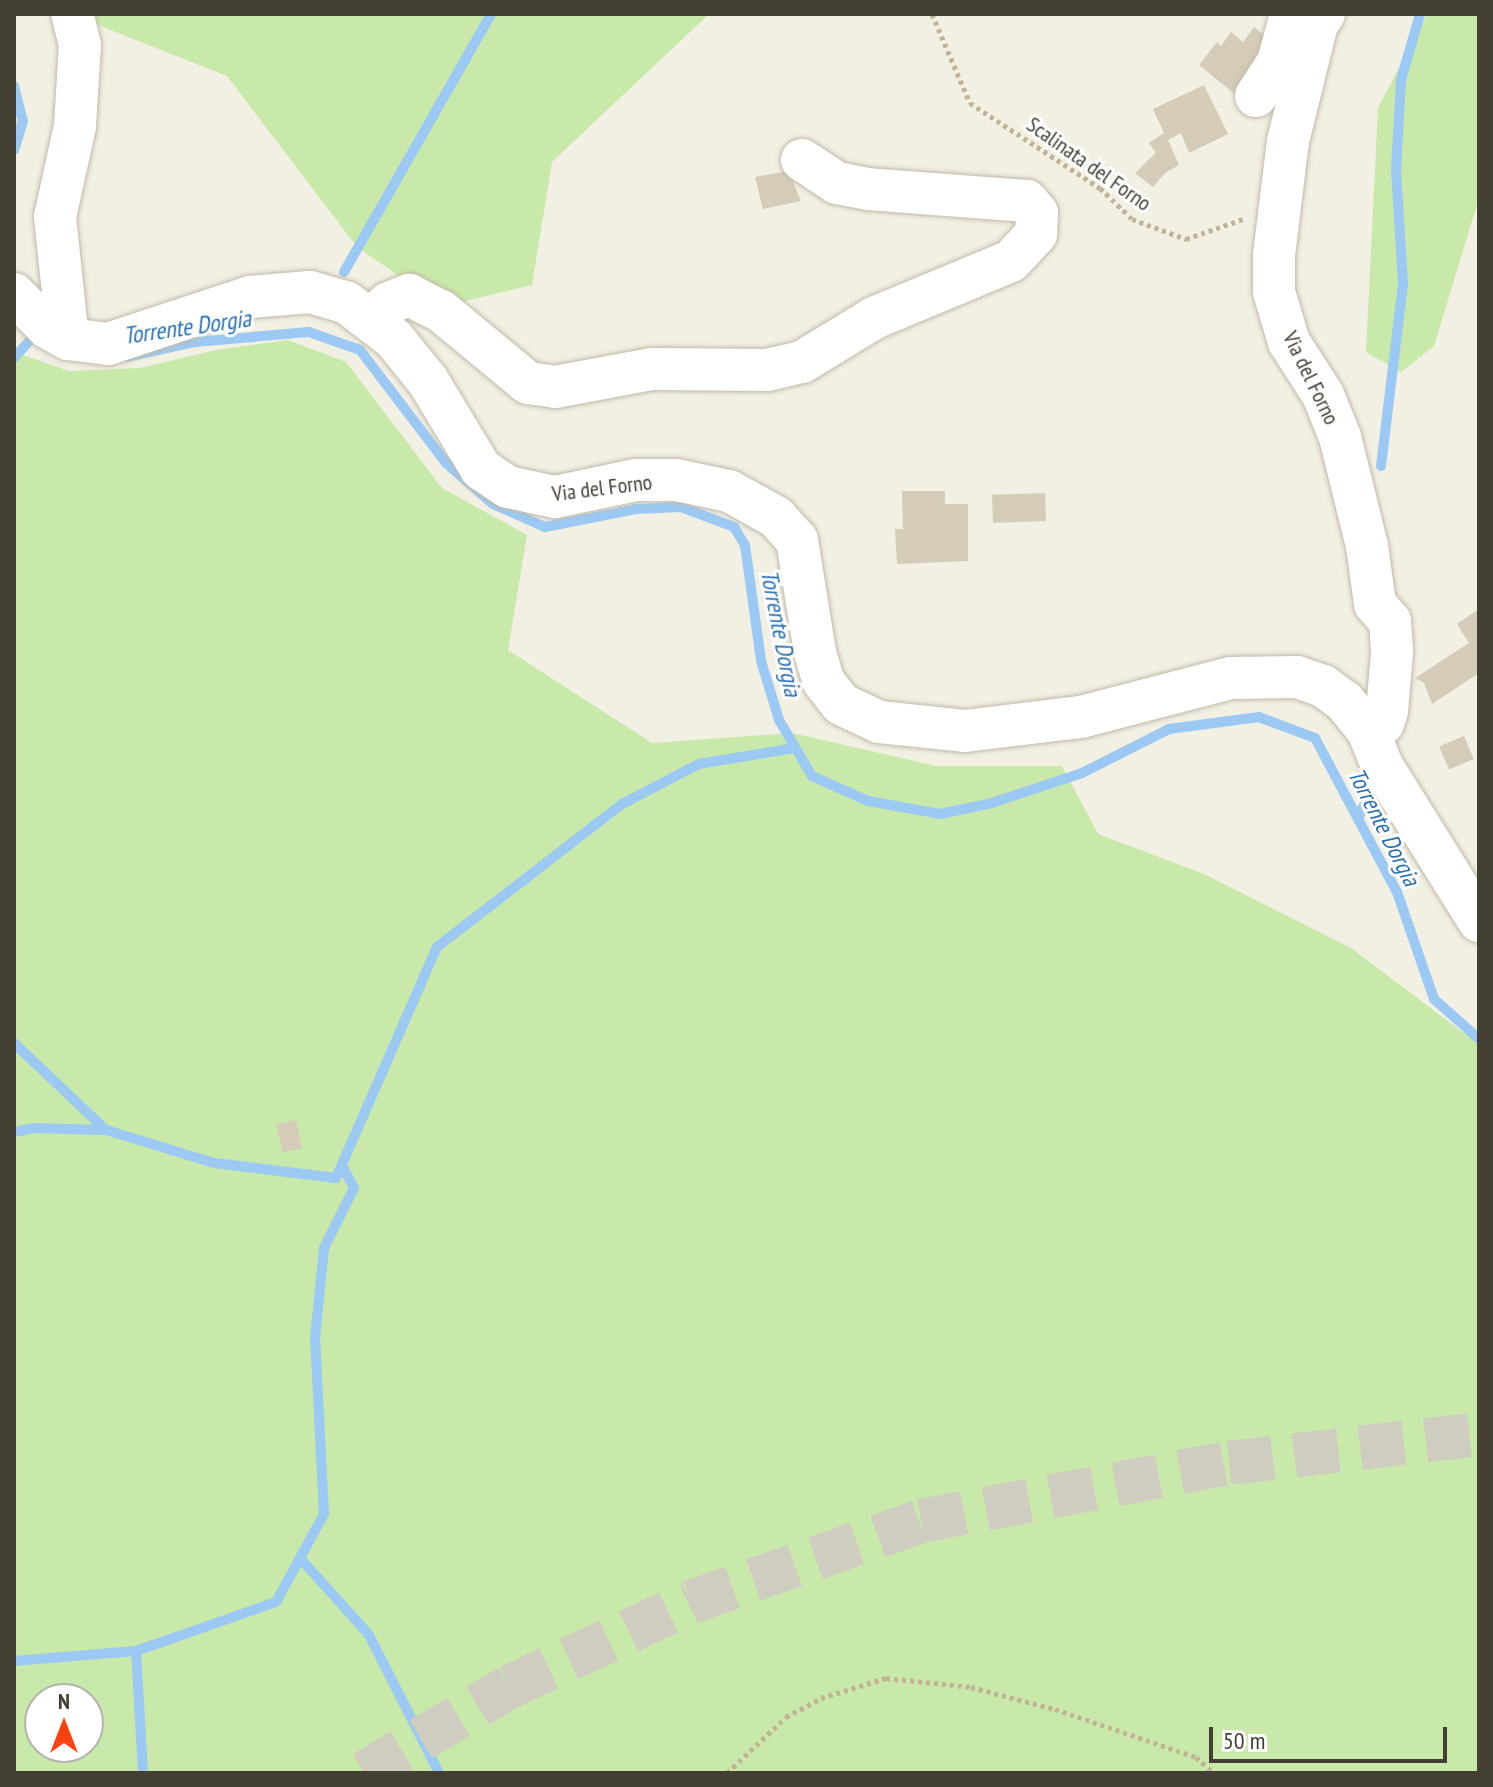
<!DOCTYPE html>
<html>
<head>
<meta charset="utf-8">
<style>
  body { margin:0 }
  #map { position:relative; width:1493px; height:1787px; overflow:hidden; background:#f2efe3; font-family:"PT Sans Narrow",sans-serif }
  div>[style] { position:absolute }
  .green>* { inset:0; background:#c8e9a9 }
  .stream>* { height:10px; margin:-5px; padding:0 5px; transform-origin:5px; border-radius:5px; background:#9bc9f3 }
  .building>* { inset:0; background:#d4cbb8; transform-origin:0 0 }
  .highway-tunnel>* { height:44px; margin-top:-22px; transform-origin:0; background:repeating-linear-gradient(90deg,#cfccc0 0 44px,transparent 0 66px) }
  .path>* { height:5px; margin-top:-2.5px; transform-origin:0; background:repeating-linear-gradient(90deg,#c1b496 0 4px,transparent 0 8px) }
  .roads { filter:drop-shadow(0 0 2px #c1baa8) drop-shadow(0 0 2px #c1baa8) }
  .minor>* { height:42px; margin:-21px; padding:0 21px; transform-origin:21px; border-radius:21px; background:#fff }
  span { translate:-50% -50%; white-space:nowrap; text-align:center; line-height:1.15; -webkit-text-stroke:6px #fff; paint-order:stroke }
  .street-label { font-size:22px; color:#443f33 }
  .water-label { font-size:24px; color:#2870b4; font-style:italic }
  .frame { position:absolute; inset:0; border:16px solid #443f33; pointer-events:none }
  .north { position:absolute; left:24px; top:1683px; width:80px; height:80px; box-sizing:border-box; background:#fff; border:2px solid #b4b2ad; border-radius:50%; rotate:0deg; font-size:22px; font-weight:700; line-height:32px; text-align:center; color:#443f33 }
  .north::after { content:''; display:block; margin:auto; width:28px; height:36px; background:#ff420d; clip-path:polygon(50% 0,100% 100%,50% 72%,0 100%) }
  .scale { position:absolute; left:1209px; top:1727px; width:238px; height:36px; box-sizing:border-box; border:4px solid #443f33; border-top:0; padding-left:10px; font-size:24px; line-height:28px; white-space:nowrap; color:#443f33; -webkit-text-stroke:6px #fff; paint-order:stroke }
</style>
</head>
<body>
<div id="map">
  <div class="green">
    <i style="clip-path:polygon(70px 14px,709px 14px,552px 162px,532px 285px,443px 306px,357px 247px,227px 76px)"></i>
    <i style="clip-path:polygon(1427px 14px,1479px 14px,1479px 198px,1434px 346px,1401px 372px,1366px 352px,1378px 108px)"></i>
    <i style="clip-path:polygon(evenodd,288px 340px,346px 362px,442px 488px,527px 535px,508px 650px,652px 743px,792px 733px,936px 766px,1062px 766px,1098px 834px,1204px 874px,1351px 948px,1465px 1034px,1479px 1036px,1479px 1773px,14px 1773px,14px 352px,69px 371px,140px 368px,216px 350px,288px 340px,40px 1699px,88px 1699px,88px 1747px,40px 1747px,40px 1699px)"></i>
  </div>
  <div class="stream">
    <i style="left:14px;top:86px;width:36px;rotate:76deg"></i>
    <i style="left:23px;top:121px;width:30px;rotate:107deg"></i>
    <i style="left:344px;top:272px;width:297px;rotate:-60.3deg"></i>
    <i style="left:126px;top:357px;width:71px;rotate:-12.3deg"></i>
    <i style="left:195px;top:342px;width:114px;rotate:-5deg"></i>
    <i style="left:309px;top:332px;width:54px;rotate:19.4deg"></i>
    <i style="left:360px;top:350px;width:142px;rotate:52.7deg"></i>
    <i style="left:446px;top:463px;width:62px;rotate:41.1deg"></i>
    <i style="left:493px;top:504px;width:57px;rotate:23.9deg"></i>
    <i style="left:545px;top:527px;width:94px;rotate:-11.1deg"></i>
    <i style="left:637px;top:509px;width:44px;rotate:-2.6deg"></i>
    <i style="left:681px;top:507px;width:57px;rotate:20.7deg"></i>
    <i style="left:734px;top:527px;width:21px;rotate:59deg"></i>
    <i style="left:745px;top:545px;width:117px;rotate:82.1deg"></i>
    <i style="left:761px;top:661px;width:62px;rotate:73deg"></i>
    <i style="left:779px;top:720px;width:65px;rotate:59.5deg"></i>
    <i style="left:812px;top:776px;width:61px;rotate:24.1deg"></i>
    <i style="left:868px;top:801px;width:73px;rotate:10.2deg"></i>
    <i style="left:940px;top:814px;width:53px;rotate:-11.9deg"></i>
    <i style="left:992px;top:803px;width:95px;rotate:-18.4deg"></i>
    <i style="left:1082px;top:773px;width:97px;rotate:-26.8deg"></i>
    <i style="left:1169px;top:729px;width:91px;rotate:-7.6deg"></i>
    <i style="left:1259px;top:717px;width:60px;rotate:20.6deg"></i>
    <i style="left:1315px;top:738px;width:174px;rotate:62deg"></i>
    <i style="left:1397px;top:892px;width:113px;rotate:70.9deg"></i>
    <i style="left:1434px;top:999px;width:60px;rotate:41.6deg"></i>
    <i style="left:14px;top:358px;width:25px;rotate:-48deg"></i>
    <i style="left:1381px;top:466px;width:183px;rotate:-83.1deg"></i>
    <i style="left:1403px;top:284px;width:114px;rotate:-93.5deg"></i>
    <i style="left:1396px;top:170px;width:90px;rotate:-86.8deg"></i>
    <i style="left:1401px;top:80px;width:69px;rotate:-73.9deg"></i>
    <i style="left:1358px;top:819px;width:40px;rotate:-66.6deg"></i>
    <i style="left:14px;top:1043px;width:127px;rotate:43.4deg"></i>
    <i style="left:14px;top:1132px;width:20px;rotate:-11deg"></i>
    <i style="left:34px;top:1128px;width:72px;rotate:1.6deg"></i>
    <i style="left:106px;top:1130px;width:113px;rotate:17deg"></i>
    <i style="left:214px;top:1163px;width:123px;rotate:7deg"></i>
    <i style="left:336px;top:1178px;width:252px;rotate:-66.4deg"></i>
    <i style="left:437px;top:947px;width:234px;rotate:-37.7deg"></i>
    <i style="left:622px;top:804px;width:87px;rotate:-27.5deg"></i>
    <i style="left:699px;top:764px;width:97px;rotate:-9.5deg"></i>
    <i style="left:300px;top:1558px;width:103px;rotate:48.1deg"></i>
    <i style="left:369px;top:1635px;width:155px;rotate:63.1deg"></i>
    <i style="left:136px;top:1651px;width:122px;rotate:86.7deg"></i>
    <i style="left:14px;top:1661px;width:122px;rotate:-4.7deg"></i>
    <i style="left:136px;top:1651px;width:148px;rotate:-19.3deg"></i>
    <i style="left:276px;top:1602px;width:100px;rotate:-61.4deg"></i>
    <i style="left:324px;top:1514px;width:176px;rotate:-92.9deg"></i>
    <i style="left:315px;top:1338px;width:90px;rotate:-84.3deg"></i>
    <i style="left:324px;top:1248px;width:67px;rotate:-63.4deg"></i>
    <i style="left:354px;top:1188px;width:26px;rotate:-118deg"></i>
  </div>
  <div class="building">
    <i style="clip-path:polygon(1254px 27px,1276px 45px,1241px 99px,1199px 65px,1217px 42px,1221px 46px,1231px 32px,1243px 42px)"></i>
    <i style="clip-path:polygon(1204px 85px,1228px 134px,1189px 153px,1181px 133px,1168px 140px,1179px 165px,1165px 173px,1153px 187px,1135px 173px,1156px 153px,1149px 143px,1164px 133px,1153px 109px)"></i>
    <i style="clip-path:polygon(788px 171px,801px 201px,763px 209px,755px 177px)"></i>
    <i style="clip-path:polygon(902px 491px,945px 491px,945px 504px,968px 504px,968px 561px,897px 564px,895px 529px,903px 529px)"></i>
    <i style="left:1045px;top:493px;width:28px;height:53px;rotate:88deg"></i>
    <i style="clip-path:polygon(1479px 609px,1479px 673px,1432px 704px,1424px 683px,1415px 678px,1469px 643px,1457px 624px)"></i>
    <i style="left:1464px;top:736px;width:25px;height:27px;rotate:67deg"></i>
    <i style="left:296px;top:1120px;width:29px;height:20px;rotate:78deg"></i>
  </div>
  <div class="highway-tunnel">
    <i style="left:364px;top:1773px;width:169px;rotate:-30.7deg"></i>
    <i style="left:509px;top:1687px;width:201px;rotate:-25deg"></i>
    <i style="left:691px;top:1602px;width:244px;rotate:-19.4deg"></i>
    <i style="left:921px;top:1521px;width:313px;rotate:-10.7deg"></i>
    <i style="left:1229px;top:1463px;width:252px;rotate:-6.6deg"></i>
  </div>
  <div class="path">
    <i style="left:932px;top:14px;width:97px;rotate:66.9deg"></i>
    <i style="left:970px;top:103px;width:155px;rotate:33.2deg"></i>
    <i style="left:1100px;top:188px;width:45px;rotate:44.1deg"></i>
    <i style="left:1132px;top:219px;width:58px;rotate:20.3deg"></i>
    <i style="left:1186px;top:239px;width:60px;rotate:-19.3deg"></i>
    <i style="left:14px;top:121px;width:7px;rotate:90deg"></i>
    <i style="left:727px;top:1773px;width:81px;rotate:-43.5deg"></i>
    <i style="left:786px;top:1717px;width:40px;rotate:-28deg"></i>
    <i style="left:821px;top:1698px;width:68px;rotate:-17.1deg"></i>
    <i style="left:886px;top:1678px;width:85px;rotate:6deg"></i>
    <i style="left:971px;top:1687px;width:87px;rotate:14.7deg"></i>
    <i style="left:1055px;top:1709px;width:149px;rotate:18.8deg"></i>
    <i style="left:1196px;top:1757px;width:24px;rotate:42deg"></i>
  </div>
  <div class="roads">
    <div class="minor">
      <i style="left:1324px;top:14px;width:12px;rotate:125deg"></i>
      <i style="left:1317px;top:24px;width:121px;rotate:103.9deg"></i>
      <i style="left:1288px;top:141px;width:115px;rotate:97deg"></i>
      <i style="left:1274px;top:255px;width:37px;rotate:90deg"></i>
      <i style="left:1274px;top:292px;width:52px;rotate:73.3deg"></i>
      <i style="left:1289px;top:342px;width:63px;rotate:57.3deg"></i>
      <i style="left:1323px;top:395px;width:45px;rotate:68deg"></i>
      <i style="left:1340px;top:437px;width:112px;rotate:76.1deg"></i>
      <i style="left:1367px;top:546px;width:59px;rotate:82.1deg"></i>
      <i style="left:1375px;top:604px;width:23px;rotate:49deg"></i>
      <i style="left:1390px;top:621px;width:31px;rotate:86deg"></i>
      <i style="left:1392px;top:652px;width:59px;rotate:94.8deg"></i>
      <i style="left:1387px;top:711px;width:13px;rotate:108deg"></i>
      <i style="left:1383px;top:723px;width:17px;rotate:152deg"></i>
      <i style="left:1256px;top:96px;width:40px;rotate:-57.1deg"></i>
      <i style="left:1278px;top:62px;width:50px;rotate:-74.8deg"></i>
      <i style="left:14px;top:294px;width:48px;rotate:45deg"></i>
      <i style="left:48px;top:328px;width:23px;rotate:29deg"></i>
      <i style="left:68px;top:339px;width:40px;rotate:7.1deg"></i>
      <i style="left:108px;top:344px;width:150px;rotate:-18.3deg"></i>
      <i style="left:250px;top:297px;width:60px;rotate:-4.8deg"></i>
      <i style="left:310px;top:292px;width:37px;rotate:16deg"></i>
      <i style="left:346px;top:302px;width:61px;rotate:37.6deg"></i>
      <i style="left:394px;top:339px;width:54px;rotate:51deg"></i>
      <i style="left:428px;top:381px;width:103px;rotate:58.9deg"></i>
      <i style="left:481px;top:469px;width:32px;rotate:34deg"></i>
      <i style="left:508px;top:487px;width:48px;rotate:12deg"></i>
      <i style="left:555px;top:497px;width:83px;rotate:-11.9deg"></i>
      <i style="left:636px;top:480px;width:40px"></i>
      <i style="left:676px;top:480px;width:54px;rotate:11.7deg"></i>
      <i style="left:729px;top:491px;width:54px;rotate:29deg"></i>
      <i style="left:776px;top:517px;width:31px;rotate:48deg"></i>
      <i style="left:797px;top:540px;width:114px;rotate:80.9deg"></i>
      <i style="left:815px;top:653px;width:30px;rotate:73deg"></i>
      <i style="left:824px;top:682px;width:28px;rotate:52deg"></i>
      <i style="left:841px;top:704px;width:42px;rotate:25.3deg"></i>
      <i style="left:879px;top:722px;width:86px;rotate:6deg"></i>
      <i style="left:965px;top:731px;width:117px;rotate:-6.9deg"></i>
      <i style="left:1081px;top:717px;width:155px;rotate:-14.6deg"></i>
      <i style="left:1231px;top:678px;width:66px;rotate:-0.9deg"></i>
      <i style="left:1297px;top:677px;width:28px;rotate:19deg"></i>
      <i style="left:1323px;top:686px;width:26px;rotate:36deg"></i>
      <i style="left:1344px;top:701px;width:38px;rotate:51deg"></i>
      <i style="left:1368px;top:731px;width:38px;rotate:68deg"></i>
      <i style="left:1382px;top:766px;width:183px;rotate:58deg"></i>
      <i style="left:371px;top:319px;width:24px;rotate:-42deg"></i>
      <i style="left:389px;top:303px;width:22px;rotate:-22deg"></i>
      <i style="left:409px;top:295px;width:36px;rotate:27deg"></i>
      <i style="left:441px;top:311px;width:113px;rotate:39.6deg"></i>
      <i style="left:528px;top:383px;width:27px;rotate:8deg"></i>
      <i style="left:555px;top:387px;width:99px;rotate:-10.5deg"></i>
      <i style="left:652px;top:369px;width:115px;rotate:0.5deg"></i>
      <i style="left:767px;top:370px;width:36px;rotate:-13deg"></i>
      <i style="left:802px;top:362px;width:84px;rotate:-31.4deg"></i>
      <i style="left:874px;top:318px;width:148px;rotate:-22.6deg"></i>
      <i style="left:1011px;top:261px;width:37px;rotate:-47deg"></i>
      <i style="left:1036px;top:234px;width:21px;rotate:-87deg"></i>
      <i style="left:1037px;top:213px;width:16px;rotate:-130deg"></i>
      <i style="left:1027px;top:201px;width:159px;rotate:-175.7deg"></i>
      <i style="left:868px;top:189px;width:32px;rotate:-169deg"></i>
      <i style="left:837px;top:183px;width:42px;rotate:-146.7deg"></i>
      <i style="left:68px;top:339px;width:123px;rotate:-96.1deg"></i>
      <i style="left:55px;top:217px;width:93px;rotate:-77.6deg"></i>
      <i style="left:75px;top:126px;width:81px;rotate:-86.5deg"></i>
      <i style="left:80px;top:45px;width:32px;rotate:-104deg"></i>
    </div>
  </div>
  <div class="street-label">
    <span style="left:1089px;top:164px;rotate:35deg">Scalinata del Forno</span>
    <span style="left:1311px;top:378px;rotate:64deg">Via del Forno</span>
    <span style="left:602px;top:488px;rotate:-7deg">Via del Forno</span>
  </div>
  <div class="water-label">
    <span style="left:187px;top:327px;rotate:-8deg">Torrente Dorgia</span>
    <span style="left:781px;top:633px;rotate:79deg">Torrente Dorgia</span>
    <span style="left:1384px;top:827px;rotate:63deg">Torrente Dorgia</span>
  </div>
  <div class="frame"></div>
  <div class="north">N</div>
  <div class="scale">50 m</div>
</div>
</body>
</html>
